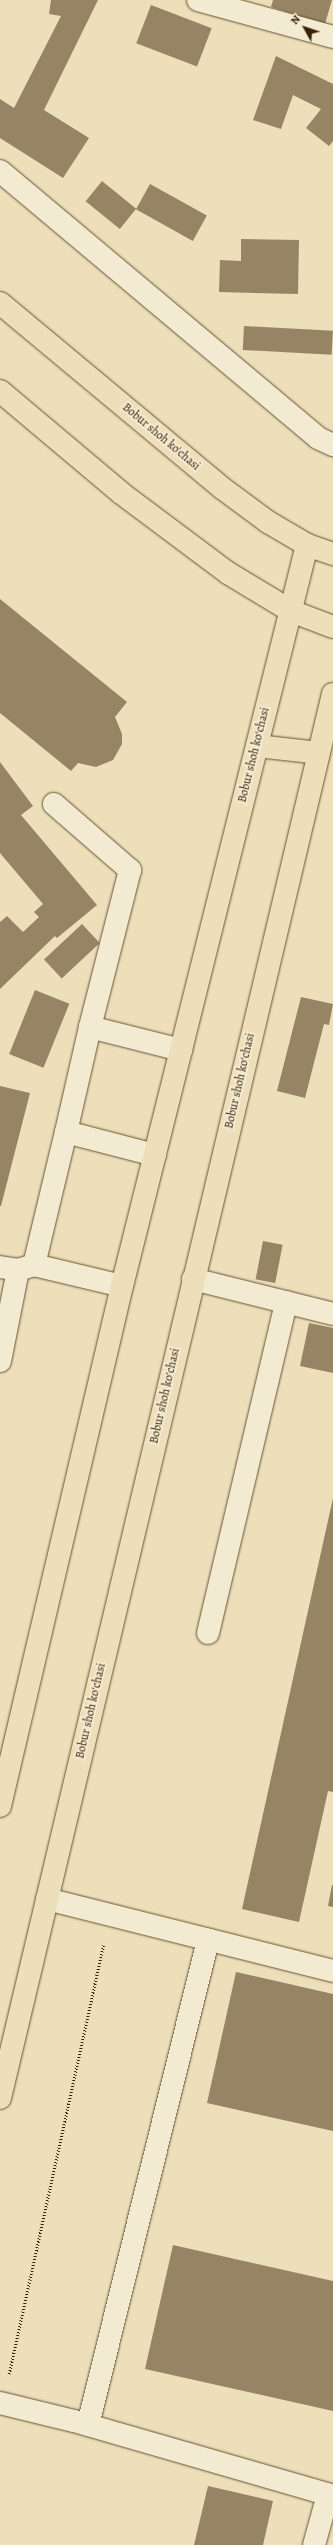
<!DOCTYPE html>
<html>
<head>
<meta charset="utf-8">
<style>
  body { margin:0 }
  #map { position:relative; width:333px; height:2545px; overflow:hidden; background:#eddfb9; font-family:Alegreya,serif }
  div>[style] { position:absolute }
  .building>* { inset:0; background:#978464; transform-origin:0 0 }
  .path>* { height:2.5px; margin-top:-1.25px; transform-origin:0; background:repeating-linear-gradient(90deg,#3a2208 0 1px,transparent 0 3px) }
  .roads { filter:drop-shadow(0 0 1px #675134) drop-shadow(0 0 1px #675134) }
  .minor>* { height:22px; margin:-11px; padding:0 11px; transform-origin:11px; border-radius:11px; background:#f3ead2 }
  .major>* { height:22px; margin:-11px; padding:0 11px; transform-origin:11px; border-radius:11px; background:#eddfb9 }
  span { translate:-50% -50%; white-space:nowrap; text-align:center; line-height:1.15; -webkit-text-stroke:4px #f3ead2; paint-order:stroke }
  .street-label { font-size:12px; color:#3a2208 }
  .north { position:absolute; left:285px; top:8px; width:40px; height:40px; -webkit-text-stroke:3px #f3ead2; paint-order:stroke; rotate:310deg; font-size:11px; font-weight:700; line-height:16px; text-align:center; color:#3a2208 }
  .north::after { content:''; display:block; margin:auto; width:14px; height:18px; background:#3a2208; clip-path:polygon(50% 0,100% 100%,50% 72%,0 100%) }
</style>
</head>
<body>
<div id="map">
  <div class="building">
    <i style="clip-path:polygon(51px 0,98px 0,44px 110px,89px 138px,63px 178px,0 138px,0 99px,14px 108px,61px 16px,49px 14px)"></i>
    <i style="clip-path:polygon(273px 0,332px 0,325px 24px,271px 7px)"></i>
    <i style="left:151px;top:5px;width:65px;height:41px;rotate:21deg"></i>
    <i style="clip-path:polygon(276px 56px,333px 84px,333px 141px,329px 146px,306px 128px,321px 109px,293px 95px,281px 129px,253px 120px)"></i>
    <i style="left:102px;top:181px;width:44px;height:26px;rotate:39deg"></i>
    <i style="left:150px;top:184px;width:65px;height:29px;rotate:29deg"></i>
    <i style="clip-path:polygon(241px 239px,299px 240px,298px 294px,219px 292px,220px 260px,241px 261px)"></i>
    <i style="left:244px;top:326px;width:89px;height:24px;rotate:3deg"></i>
    <i style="clip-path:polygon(0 599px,127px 702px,115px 717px,122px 734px,122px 744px,113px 760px,96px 767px,78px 763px,71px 771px,0 713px)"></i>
    <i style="clip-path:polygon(0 762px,33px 806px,21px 815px,97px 905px,57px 938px,55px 936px,0 989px,0 922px,7px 916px,23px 932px,39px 917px,34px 912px,43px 904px,0 853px)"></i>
    <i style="left:82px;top:924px;width:26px;height:52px;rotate:47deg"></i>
    <i style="left:35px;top:990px;width:37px;height:69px;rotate:22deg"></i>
    <i style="clip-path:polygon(301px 997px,333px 1004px,329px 1025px,324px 1024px,305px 1098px,277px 1091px)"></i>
    <i style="clip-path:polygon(0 1086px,30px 1093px,1px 1206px,0 1206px)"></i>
    <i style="left:263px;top:1241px;width:20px;height:39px;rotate:11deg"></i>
    <i style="clip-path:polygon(309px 1323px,333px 1328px,333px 1373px,300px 1366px)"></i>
    <i style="clip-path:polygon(333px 1498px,333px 1792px,328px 1791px,299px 1922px,242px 1909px)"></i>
    <i style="clip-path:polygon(332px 1885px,333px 1885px,333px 1907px,328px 1906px)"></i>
    <i style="clip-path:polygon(236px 1972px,333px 1994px,333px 2131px,207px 2103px)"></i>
    <i style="clip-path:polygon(173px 2245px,333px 2281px,333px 2411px,145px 2369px)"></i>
    <i style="clip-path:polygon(208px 2486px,273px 2501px,263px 2545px,194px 2545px)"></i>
  </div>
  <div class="path">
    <i style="left:9px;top:2374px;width:439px;rotate:-77.6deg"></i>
  </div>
  <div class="roads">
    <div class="minor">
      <i style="left:198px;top:0;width:140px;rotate:15.3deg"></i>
      <i style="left:0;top:171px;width:415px;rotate:40deg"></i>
      <i style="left:318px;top:438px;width:17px;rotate:25deg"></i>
      <i style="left:54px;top:804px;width:101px;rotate:41deg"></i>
      <i style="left:130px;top:870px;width:162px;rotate:104.3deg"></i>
      <i style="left:66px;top:1132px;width:108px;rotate:-77.1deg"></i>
      <i style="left:90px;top:1027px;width:94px;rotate:14.2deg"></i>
      <i style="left:34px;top:1265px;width:137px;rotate:-76.5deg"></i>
      <i style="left:66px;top:1132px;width:92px;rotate:14.5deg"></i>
      <i style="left:0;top:1267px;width:18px;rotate:9deg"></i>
      <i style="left:18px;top:1270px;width:17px;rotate:-17deg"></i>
      <i style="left:34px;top:1265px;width:90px;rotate:13.4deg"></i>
      <i style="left:193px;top:1279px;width:144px;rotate:14deg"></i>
      <i style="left:0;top:1361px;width:93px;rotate:-78.8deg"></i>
      <i style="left:208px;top:1633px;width:340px;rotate:-76.7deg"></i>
      <i style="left:47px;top:1899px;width:295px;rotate:14.1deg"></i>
      <i style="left:0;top:2403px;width:76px;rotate:13.7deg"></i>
      <i style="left:74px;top:2421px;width:270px;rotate:16.1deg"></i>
      <i style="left:88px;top:2425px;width:500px;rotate:-76.1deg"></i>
      <i style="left:314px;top:2545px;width:52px;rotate:-74.4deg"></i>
    </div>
    <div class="major">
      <i style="left:0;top:303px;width:289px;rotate:39.8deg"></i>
      <i style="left:222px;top:488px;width:57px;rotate:36.5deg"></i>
      <i style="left:268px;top:522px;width:45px;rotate:30.5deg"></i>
      <i style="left:307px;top:545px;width:28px;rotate:19deg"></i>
      <i style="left:0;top:391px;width:158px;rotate:40.1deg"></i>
      <i style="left:121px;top:493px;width:134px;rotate:36.8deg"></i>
      <i style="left:228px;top:573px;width:74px;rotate:31.1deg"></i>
      <i style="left:291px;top:611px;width:45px;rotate:20.9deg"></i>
      <i style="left:257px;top:746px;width:62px;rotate:6.4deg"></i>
      <i style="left:0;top:1806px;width:534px;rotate:-76.8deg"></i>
      <i style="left:122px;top:1286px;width:764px;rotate:-75.98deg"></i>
      <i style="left:0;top:2098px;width:1443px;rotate:-76.66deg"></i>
    </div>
  </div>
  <div class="street-label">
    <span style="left:161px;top:437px;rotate:40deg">Bobur shoh ko'chasi</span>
    <span style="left:254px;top:755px;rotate:-76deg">Bobur shoh koʻchasi</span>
    <span style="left:240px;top:1081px;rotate:-77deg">Bobur shoh koʻchasi</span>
    <span style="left:165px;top:1396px;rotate:-77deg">Bobur shoh koʻchasi</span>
    <span style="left:91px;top:1711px;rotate:-77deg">Bobur shoh koʻchasi</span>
  </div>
  <div class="north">N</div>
</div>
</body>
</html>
